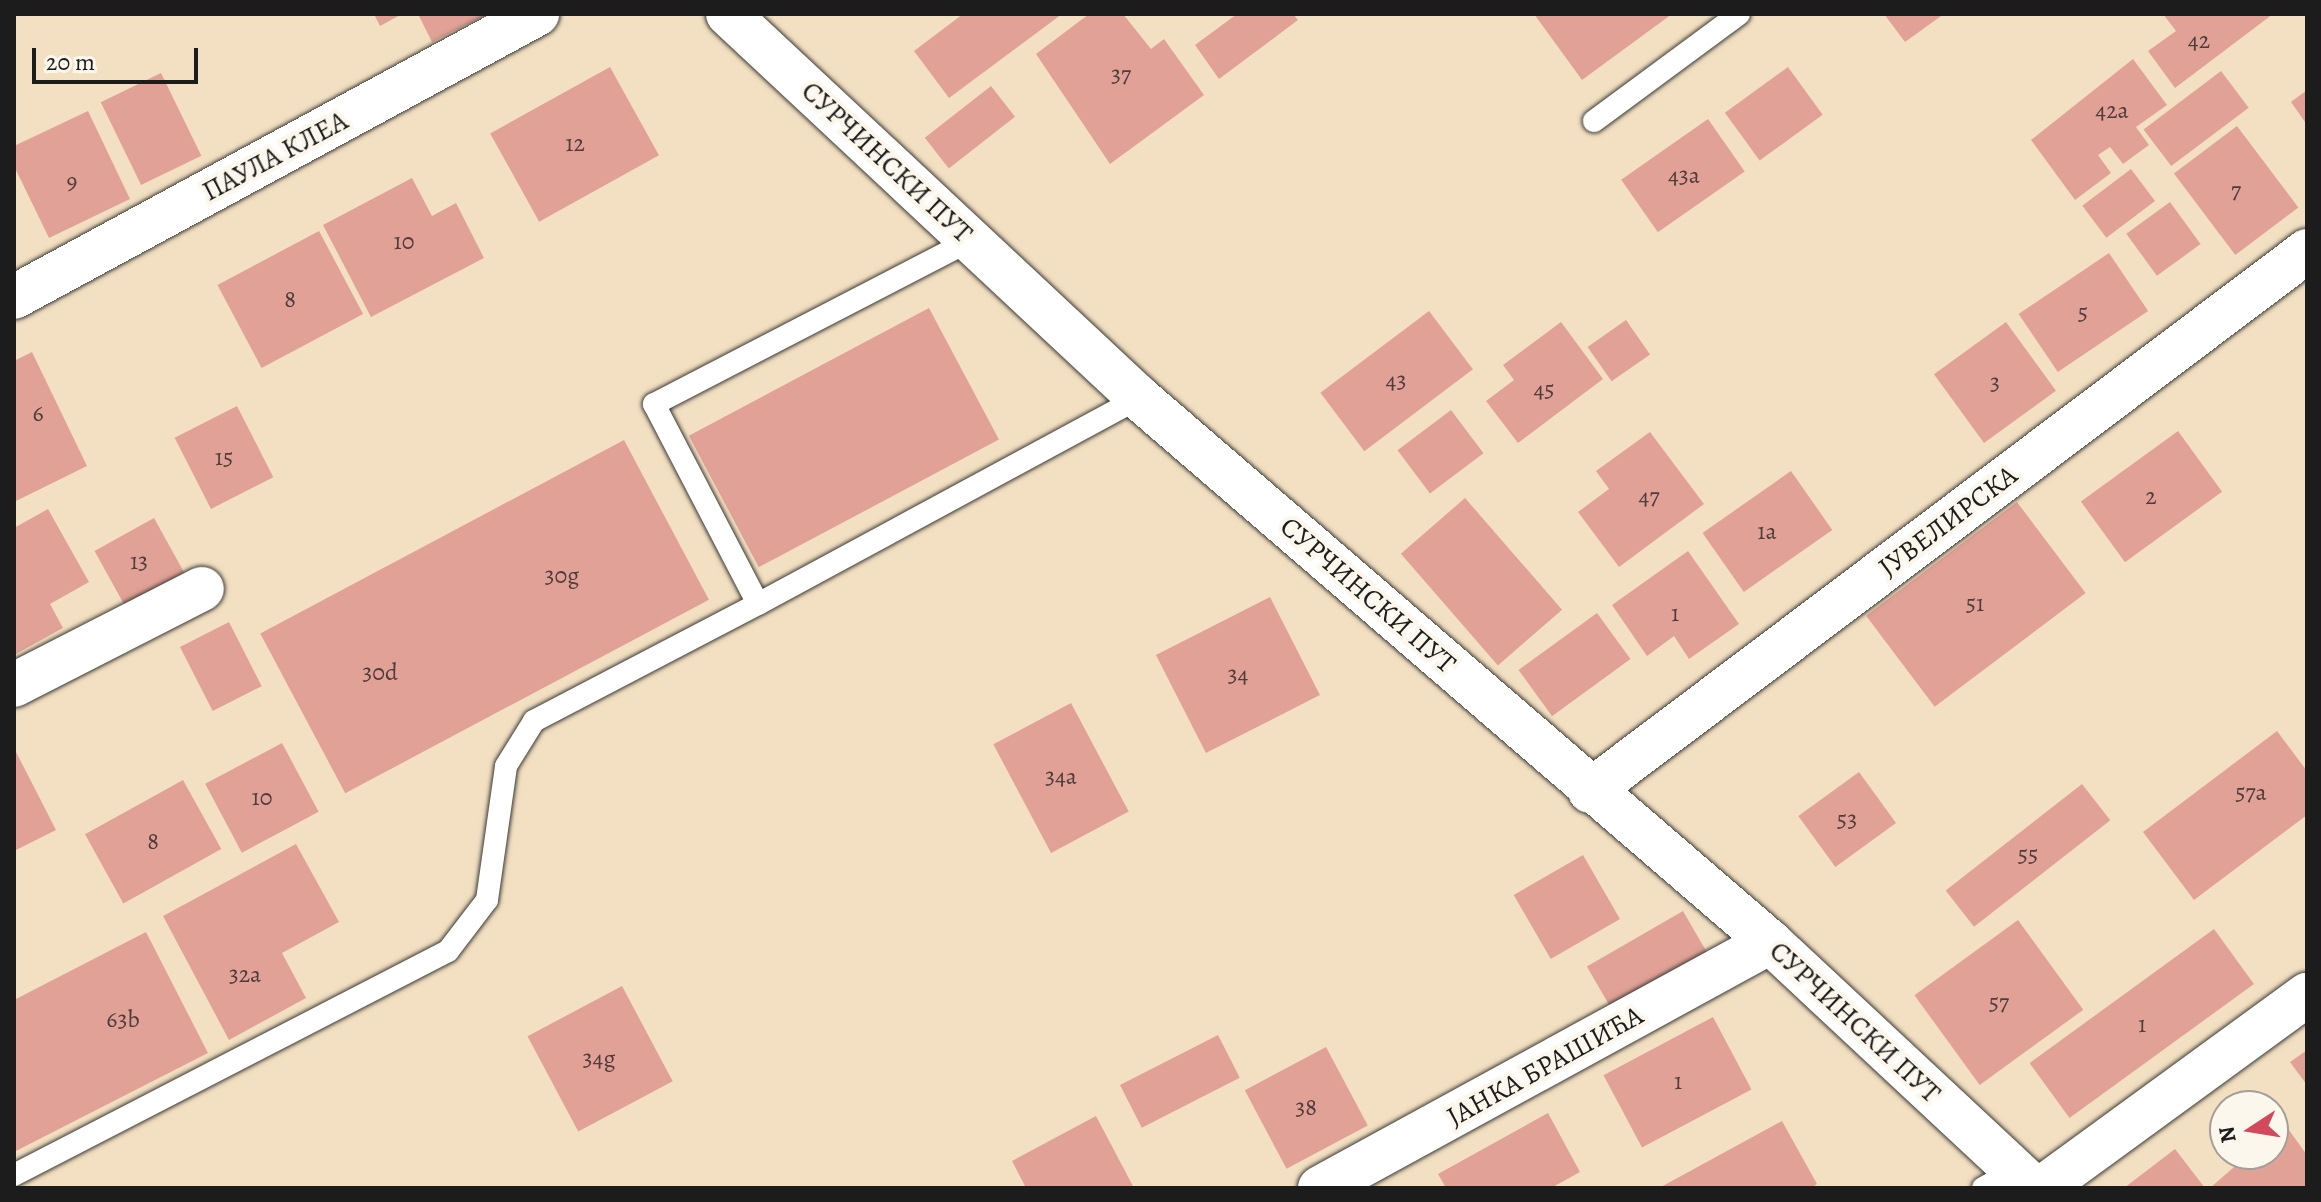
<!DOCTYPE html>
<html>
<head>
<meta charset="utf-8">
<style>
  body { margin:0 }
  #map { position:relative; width:2321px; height:1202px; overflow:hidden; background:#f3e0c2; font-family:Alegreya,serif }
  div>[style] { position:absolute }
  .building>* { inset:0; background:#e2a197; transform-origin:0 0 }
  .roads { filter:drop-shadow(0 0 2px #3c3935) drop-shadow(0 0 2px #3c3935) }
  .lane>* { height:22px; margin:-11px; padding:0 11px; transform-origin:11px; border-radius:11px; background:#fff }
  .street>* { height:44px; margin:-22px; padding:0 22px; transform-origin:22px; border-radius:22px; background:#fff }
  span { translate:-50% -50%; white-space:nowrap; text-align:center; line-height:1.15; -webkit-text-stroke:8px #fbf7ec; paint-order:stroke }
  .number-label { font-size:24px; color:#4e3d3b }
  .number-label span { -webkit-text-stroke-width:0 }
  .street-label { font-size:28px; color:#1c1c1c }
  .frame { position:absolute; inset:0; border:16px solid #1c1c1c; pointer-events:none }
  .north { position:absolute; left:2209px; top:1090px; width:80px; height:80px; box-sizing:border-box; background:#fbf7ec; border:2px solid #a29f99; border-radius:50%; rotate:258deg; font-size:22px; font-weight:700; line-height:32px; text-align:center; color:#1c1c1c }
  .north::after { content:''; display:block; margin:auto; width:28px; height:36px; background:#d1495b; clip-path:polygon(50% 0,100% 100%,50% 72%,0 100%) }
  .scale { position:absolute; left:32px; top:48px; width:166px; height:36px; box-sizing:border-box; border:4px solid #1c1c1c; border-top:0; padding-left:10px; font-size:24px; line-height:28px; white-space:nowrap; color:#1c1c1c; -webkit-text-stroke:6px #fbf7ec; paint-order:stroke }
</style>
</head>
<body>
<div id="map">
  <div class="building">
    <i style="clip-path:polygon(374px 14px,402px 14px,380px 26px)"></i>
    <i style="clip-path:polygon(418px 14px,487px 14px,432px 42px)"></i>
    <i style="clip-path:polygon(963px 14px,1062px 14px,949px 98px,914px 51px)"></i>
    <i style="clip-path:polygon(1089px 14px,1123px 14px,1151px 49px,1164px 39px,1204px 95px,1110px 164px,1036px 54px)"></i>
    <i style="clip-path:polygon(1237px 14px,1293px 14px,1298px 20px,1219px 79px,1195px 45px)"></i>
    <i style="clip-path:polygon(1534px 14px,1672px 14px,1582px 80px)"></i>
    <i style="clip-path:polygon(1884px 14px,1944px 14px,1905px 42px)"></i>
    <i style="clip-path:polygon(2163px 14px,2273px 14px,2175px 88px,2148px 51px,2176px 31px)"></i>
    <i style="clip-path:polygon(2133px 59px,2167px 105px,2136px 127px,2149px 145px,2123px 164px,2110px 147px,2098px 155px,2111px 173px,2075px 200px,2031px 140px)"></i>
    <i style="left:610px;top:67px;width:101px;height:137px;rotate:61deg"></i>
    <i style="left:1788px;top:67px;width:59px;height:78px;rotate:54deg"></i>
    <i style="left:2221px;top:71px;width:46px;height:97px;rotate:53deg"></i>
    <i style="left:161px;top:73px;width:92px;height:67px;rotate:64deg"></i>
    <i style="left:991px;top:86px;width:39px;height:84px;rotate:52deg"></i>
    <i style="clip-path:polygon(2307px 90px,2307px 125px,2291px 102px)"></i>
    <i style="clip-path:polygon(88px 111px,130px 199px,49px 238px,14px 166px,14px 146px)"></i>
    <i style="left:1708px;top:119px;width:64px;height:106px;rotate:55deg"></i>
    <i style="left:2237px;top:126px;width:102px;height:79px;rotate:53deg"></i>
    <i style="left:2131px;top:169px;width:40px;height:61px;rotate:53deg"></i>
    <i style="clip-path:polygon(412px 178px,432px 216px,456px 203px,484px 258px,371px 317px,323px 225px)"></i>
    <i style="left:2170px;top:202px;width:52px;height:54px;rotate:54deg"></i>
    <i style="left:319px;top:231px;width:94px;height:115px;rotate:62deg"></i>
    <i style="left:2109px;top:253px;width:70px;height:109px;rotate:56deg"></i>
    <i style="left:929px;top:308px;width:149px;height:272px;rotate:62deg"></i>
    <i style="left:1429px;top:311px;width:73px;height:136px;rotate:53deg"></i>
    <i style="left:1626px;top:320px;width:42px;height:47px;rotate:55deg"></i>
    <i style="clip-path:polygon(1561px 322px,1603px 379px,1518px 443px,1486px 401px,1514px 380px,1503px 365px)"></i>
    <i style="left:2006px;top:322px;width:85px;height:89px;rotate:54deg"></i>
    <i style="clip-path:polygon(32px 352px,87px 466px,14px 502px,14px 361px)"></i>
    <i style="left:237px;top:406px;width:80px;height:70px;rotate:63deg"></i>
    <i style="left:1451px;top:410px;width:54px;height:67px;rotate:53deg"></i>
    <i style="left:2178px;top:431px;width:75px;height:120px;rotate:54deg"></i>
    <i style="clip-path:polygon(1650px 432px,1704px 504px,1619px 567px,1578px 512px,1609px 489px,1596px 471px)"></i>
    <i style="left:624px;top:440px;width:181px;height:412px;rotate:62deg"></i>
    <i style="left:1791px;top:471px;width:72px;height:108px;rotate:55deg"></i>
    <i style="left:1465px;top:498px;width:148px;height:85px;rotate:49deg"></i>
    <i style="left:2017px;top:502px;width:114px;height:189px;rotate:53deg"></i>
    <i style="clip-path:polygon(48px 509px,89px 582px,50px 604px,63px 628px,14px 655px,14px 528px)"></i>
    <i style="left:154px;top:518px;width:62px;height:68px;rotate:61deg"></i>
    <i style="clip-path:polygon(1688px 551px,1739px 624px,1689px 659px,1674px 636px,1647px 656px,1612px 605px)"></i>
    <i style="left:1270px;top:597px;width:110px;height:128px;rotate:63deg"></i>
    <i style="left:1597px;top:613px;width:57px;height:97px;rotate:54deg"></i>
    <i style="left:229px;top:622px;width:72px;height:55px;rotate:63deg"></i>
    <i style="left:1071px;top:703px;width:123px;height:88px;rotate:62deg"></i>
    <i style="clip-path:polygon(2277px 731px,2307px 771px,2307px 815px,2194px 900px,2143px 832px)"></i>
    <i style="left:282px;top:743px;width:78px;height:87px;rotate:62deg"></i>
    <i style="clip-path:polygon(14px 748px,56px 830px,14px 851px)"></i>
    <i style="left:1859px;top:772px;width:63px;height:75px;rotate:54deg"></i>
    <i style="left:183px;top:780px;width:79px;height:112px;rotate:61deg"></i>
    <i style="left:2082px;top:784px;width:46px;height:173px;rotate:52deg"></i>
    <i style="clip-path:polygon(296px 844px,339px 922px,282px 953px,306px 998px,229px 1040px,163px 916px)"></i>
    <i style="left:1583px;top:855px;width:74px;height:80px;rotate:60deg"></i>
    <i style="left:1683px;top:911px;width:48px;height:111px;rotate:60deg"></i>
    <i style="left:2018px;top:920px;width:111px;height:128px;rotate:54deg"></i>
    <i style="left:2214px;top:929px;width:68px;height:228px;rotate:54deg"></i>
    <i style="clip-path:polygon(146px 932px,208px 1053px,14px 1152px,14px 1000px)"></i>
    <i style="left:622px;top:986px;width:108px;height:107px;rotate:62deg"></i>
    <i style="left:1713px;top:1017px;width:82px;height:124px;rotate:62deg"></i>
    <i style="left:1218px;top:1035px;width:48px;height:110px;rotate:63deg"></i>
    <i style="left:1326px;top:1047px;width:89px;height:92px;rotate:62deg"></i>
    <i style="clip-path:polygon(2307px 1050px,2307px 1085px,2290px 1062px)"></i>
    <i style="clip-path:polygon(1548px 1113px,1580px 1172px,1551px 1188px,1446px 1188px,1438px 1174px)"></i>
    <i style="clip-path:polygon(1096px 1116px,1134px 1188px,1026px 1188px,1012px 1161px)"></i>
    <i style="clip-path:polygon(1782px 1121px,1817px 1184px,1811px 1188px,1659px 1188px)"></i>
    <i style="clip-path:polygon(2286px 1126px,2307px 1155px,2307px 1188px,2210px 1188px,2249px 1154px,2273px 1154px,2273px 1136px)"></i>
    <i style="clip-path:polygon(2175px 1149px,2205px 1188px,2124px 1188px)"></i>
  </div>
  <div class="roads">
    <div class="lane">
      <i style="left:1594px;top:121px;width:180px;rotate:-36.4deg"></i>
      <i style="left:971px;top:240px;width:357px;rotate:152.6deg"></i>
      <i style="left:654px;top:404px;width:225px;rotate:62.5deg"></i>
      <i style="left:758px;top:604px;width:433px;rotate:-28.4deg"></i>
      <i style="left:14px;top:1175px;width:488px;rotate:-27.3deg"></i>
      <i style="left:448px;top:951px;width:64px;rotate:-52.6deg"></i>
      <i style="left:487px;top:900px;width:135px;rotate:-81.9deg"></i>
      <i style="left:506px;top:766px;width:53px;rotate:-58.1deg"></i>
      <i style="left:534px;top:721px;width:253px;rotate:-27.6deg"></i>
      <i style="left:1983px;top:1188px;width:35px;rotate:-29deg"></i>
    </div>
    <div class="street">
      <i style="left:728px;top:14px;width:562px;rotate:43.05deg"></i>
      <i style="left:1139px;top:398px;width:833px;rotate:40.77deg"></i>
      <i style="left:1770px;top:942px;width:361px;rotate:43deg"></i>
      <i style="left:14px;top:297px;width:595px;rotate:-28.42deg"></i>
      <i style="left:14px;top:685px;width:211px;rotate:-27.1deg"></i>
      <i style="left:1590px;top:791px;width:898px;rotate:-36.98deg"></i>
      <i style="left:1320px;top:1188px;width:513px;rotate:-28.66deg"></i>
      <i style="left:2042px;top:1188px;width:328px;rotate:-36.1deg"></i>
    </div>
  </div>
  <div class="number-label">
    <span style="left:2199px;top:41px">42</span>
    <span style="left:1121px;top:75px">37</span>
    <span style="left:2112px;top:111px">42a</span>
    <span style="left:575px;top:144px">12</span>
    <span style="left:1684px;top:176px">43a</span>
    <span style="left:72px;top:182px">9</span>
    <span style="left:2236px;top:191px">7</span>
    <span style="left:404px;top:242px">10</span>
    <span style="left:290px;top:300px">8</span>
    <span style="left:2083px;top:313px">5</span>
    <span style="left:1396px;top:381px">43</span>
    <span style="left:1995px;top:383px">3</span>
    <span style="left:1544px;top:390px">45</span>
    <span style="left:38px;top:414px">6</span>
    <span style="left:224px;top:458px">15</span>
    <span style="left:1649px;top:497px">47</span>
    <span style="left:2151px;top:497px">2</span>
    <span style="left:1767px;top:532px">1a</span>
    <span style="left:139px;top:562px">13</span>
    <span style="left:562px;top:576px">30g</span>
    <span style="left:1975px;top:604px">51</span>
    <span style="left:1675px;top:614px">1</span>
    <span style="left:380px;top:673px">30d</span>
    <span style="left:1238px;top:675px">34</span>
    <span style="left:1061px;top:777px">34a</span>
    <span style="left:2251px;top:793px">57a</span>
    <span style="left:262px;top:798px">10</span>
    <span style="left:1847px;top:820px">53</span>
    <span style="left:153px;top:842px">8</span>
    <span style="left:2028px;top:855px">55</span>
    <span style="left:245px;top:975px">32a</span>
    <span style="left:1999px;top:1003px">57</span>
    <span style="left:123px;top:1020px">63b</span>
    <span style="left:2142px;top:1025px">1</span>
    <span style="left:599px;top:1059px">34g</span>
    <span style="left:1678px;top:1082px">1</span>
    <span style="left:1306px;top:1108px">38</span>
  </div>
  <div class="street-label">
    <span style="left:275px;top:156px;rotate:-28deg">ПАУЛА КЛЕА</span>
    <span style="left:887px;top:162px;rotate:43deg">СУРЧИНСКИ ПУТ</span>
    <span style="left:1948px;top:521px;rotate:-37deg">ЈУВЕЛИРСКА</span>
    <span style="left:1368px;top:595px;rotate:41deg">СУРЧИНСКИ ПУТ</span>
    <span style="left:1855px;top:1022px;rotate:43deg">СУРЧИНСКИ ПУТ</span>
    <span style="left:1545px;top:1066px;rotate:-29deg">ЈАНКА БРАШИЋА</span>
  </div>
  <div class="frame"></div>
  <div class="north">N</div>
  <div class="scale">20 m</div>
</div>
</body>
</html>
